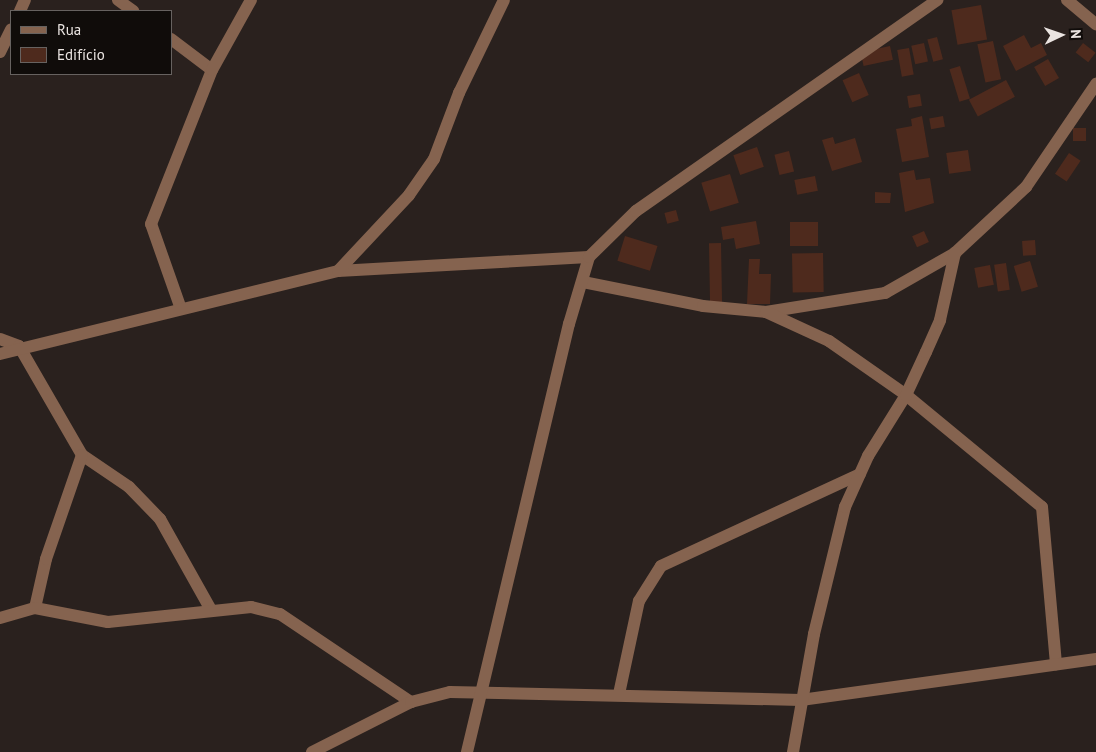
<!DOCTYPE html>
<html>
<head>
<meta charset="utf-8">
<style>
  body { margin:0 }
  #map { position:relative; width:1096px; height:752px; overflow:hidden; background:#2a211e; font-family:"PT Sans",sans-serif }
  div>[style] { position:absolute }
  .building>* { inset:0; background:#4e2a1d; transform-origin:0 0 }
  .minor>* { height:12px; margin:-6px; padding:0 6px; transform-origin:6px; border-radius:6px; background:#85634f }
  span { translate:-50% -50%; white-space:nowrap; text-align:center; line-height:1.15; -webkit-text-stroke:4px #100c0a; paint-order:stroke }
  .legend { position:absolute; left:10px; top:10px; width:162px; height:65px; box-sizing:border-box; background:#100c0a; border:1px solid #676260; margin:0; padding:6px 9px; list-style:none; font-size:15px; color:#eae4e1 }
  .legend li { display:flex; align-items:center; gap:10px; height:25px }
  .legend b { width:25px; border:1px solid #676260 }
  .north { position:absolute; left:1036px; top:10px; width:50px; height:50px; -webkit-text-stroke:4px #100c0a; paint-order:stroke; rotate:87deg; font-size:14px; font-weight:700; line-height:20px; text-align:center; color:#eae4e1 }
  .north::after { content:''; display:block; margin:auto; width:18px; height:22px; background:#eae4e1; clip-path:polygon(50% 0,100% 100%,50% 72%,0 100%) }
</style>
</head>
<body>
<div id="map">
  <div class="building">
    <i style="left:981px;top:5px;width:35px;height:30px;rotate:80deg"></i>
    <i style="clip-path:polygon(1024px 35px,1031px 48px,1041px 43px,1047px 55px,1016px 71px,1003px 46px)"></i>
    <i style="left:937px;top:37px;width:23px;height:10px;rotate:75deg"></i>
    <i style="left:993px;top:41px;width:39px;height:16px;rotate:78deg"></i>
    <i style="left:924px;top:43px;width:19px;height:13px;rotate:78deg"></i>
    <i style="left:1083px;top:43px;width:16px;height:12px;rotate:38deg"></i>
    <i style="left:890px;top:46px;width:14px;height:30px;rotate:78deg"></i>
    <i style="left:909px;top:48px;width:27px;height:12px;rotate:80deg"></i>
    <i style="left:1048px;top:59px;width:22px;height:16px;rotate:60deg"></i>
    <i style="left:960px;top:66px;width:34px;height:11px;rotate:73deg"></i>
    <i style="left:859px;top:73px;width:24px;height:18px;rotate:66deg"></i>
    <i style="left:1006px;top:80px;width:19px;height:42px;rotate:62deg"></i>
    <i style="left:920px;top:94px;width:12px;height:13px;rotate:81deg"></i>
    <i style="clip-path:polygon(922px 116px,929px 157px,902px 162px,896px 129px,912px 126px,911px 119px)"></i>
    <i style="left:943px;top:116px;width:11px;height:14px;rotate:80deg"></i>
    <i style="left:1073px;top:128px;width:13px;height:13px"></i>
    <i style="clip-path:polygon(833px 137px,835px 144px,855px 138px,862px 162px,832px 171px,822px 140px)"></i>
    <i style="left:757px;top:147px;width:21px;height:25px;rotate:71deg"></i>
    <i style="left:968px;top:150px;width:21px;height:22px;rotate:82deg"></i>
    <i style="left:789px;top:151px;width:21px;height:15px;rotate:76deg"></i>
    <i style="left:1069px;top:153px;width:14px;height:25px;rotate:34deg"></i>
    <i style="clip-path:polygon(914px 170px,916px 180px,930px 178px,934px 203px,905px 212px,899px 173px)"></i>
    <i style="left:730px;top:174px;width:30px;height:30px;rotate:73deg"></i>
    <i style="left:815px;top:176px;width:15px;height:21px;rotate:79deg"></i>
    <i style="clip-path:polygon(875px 192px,891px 193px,890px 203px,875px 203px)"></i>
    <i style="left:676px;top:210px;width:11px;height:12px;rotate:75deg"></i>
    <i style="clip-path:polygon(756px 221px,760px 244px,736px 249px,734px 238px,723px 240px,721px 227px)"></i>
    <i style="left:790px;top:222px;width:28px;height:24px"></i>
    <i style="left:924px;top:231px;width:12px;height:13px;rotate:66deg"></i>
    <i style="left:625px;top:236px;width:34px;height:26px;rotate:17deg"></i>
    <i style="left:1035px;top:240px;width:15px;height:13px;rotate:86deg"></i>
    <i style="left:721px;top:243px;width:59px;height:12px;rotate:89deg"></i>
    <i style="left:823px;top:253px;width:39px;height:31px;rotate:89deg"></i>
    <i style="clip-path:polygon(749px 259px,760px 259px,759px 274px,771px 274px,770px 304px,747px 304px)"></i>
    <i style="left:1030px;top:261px;width:27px;height:17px;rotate:73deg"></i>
    <i style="left:1006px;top:263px;width:27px;height:12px;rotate:82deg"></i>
    <i style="left:990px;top:265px;width:20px;height:16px;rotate:79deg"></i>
  </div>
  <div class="minor">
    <i style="left:118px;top:0;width:19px;rotate:36deg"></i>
    <i style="left:1067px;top:0;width:38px;rotate:40deg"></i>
    <i style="left:20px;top:11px;width:12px;rotate:-66deg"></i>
    <i style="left:171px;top:39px;width:51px;rotate:37.1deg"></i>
    <i style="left:0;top:52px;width:25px;rotate:-64deg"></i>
    <i style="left:338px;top:271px;width:251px;rotate:-3.2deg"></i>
    <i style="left:583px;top:282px;width:122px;rotate:11.3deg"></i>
    <i style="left:703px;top:306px;width:63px;rotate:5.4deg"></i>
    <i style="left:766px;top:312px;width:121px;rotate:-9.1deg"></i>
    <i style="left:885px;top:293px;width:81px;rotate:-29.7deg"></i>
    <i style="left:955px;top:253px;width:97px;rotate:-42.9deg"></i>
    <i style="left:1026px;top:187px;width:125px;rotate:-55.8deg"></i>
    <i style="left:181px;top:309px;width:90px;rotate:-109.4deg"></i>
    <i style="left:151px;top:224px;width:166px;rotate:-68.4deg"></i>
    <i style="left:212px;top:70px;width:80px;rotate:-60.9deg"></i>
    <i style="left:766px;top:312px;width:69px;rotate:24.7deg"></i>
    <i style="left:829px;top:341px;width:94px;rotate:35deg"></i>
    <i style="left:906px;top:395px;width:176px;rotate:39.5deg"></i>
    <i style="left:1042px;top:507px;width:158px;rotate:84.9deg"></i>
    <i style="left:0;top:339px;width:20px;rotate:20deg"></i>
    <i style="left:19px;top:346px;width:126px;rotate:60deg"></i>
    <i style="left:82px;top:455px;width:57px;rotate:34.2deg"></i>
    <i style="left:129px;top:487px;width:45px;rotate:45.9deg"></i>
    <i style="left:160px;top:519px;width:104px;rotate:60.7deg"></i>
    <i style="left:0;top:354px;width:348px;rotate:-13.8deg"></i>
    <i style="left:338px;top:271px;width:104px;rotate:-46.9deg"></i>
    <i style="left:409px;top:195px;width:44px;rotate:-55.2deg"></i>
    <i style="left:434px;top:159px;width:71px;rotate:-69.3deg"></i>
    <i style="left:459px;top:93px;width:103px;rotate:-64.2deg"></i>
    <i style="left:35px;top:608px;width:50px;rotate:-77.3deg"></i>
    <i style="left:46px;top:559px;width:110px;rotate:-70.9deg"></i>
    <i style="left:0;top:618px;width:36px;rotate:-16deg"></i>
    <i style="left:35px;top:608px;width:74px;rotate:10.9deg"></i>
    <i style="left:108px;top:622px;width:144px;rotate:-6deg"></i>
    <i style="left:251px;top:607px;width:30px;rotate:14deg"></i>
    <i style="left:280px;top:614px;width:158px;rotate:33.9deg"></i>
    <i style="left:619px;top:694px;width:95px;rotate:-77.9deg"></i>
    <i style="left:639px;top:601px;width:41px;rotate:-57.8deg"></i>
    <i style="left:661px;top:566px;width:219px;rotate:-24.8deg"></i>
    <i style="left:312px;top:752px;width:111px;rotate:-26.8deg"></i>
    <i style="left:411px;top:702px;width:40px;rotate:-14.4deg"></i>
    <i style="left:450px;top:692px;width:351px;rotate:1.3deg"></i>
    <i style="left:801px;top:700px;width:298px;rotate:-7.9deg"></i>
    <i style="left:467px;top:752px;width:440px;rotate:-76.6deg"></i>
    <i style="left:569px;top:324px;width:70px;rotate:-73.4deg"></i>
    <i style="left:589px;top:257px;width:66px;rotate:-44.4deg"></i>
    <i style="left:636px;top:211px;width:368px;rotate:-35deg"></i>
    <i style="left:793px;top:752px;width:120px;rotate:-79.9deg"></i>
    <i style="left:814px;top:634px;width:131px;rotate:-76.3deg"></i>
    <i style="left:845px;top:507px;width:56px;rotate:-65.7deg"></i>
    <i style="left:868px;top:456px;width:72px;rotate:-58.1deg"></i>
    <i style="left:906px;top:395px;width:47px;rotate:-65.1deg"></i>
    <i style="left:926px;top:352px;width:35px;rotate:-66deg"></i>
    <i style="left:940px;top:320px;width:69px;rotate:-77.4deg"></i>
  </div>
  <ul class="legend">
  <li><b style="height:6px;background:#85634f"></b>Rua</li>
  <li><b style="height:14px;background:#4e2a1d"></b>Edifício</li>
  </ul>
  <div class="north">N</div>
</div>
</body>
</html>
